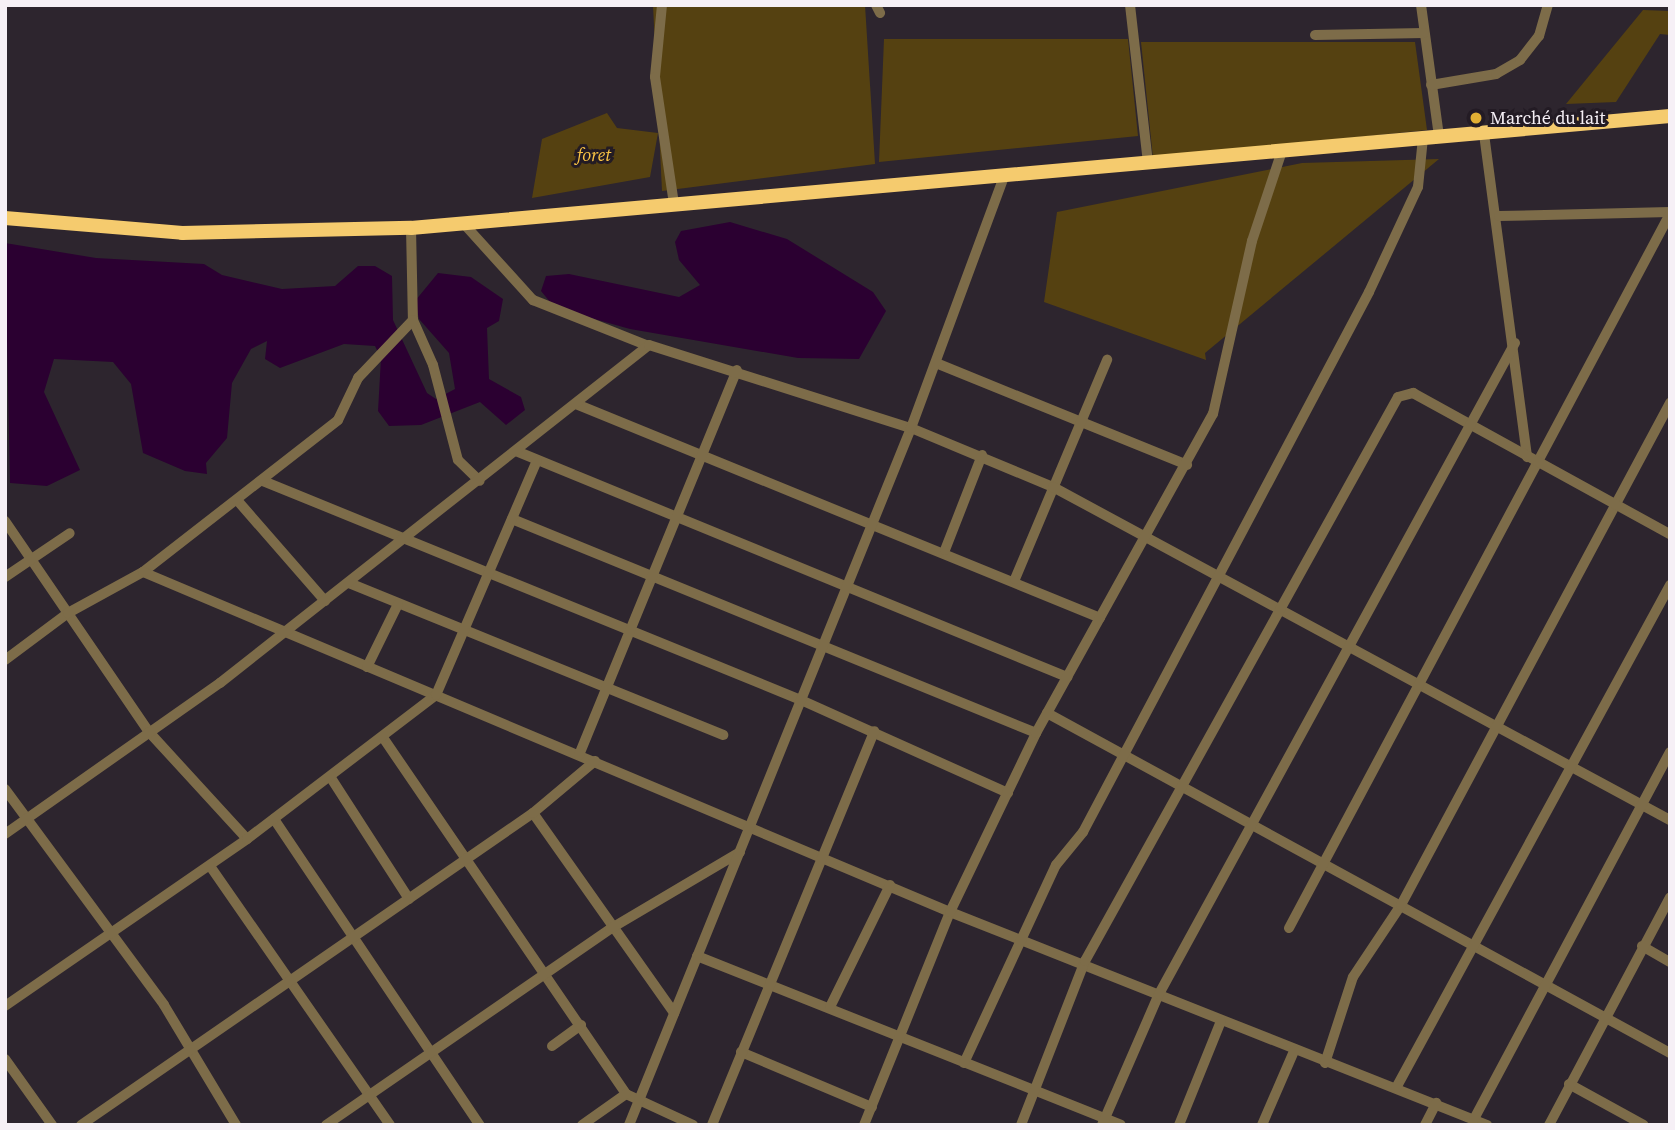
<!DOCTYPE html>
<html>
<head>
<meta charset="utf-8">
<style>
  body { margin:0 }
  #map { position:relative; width:1675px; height:1130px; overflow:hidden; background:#2d252e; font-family:"Source Serif 4",serif }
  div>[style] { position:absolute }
  .green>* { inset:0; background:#554111 }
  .water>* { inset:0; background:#2b0031 }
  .minor>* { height:10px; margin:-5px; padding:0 5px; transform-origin:5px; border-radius:5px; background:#7d6c49 }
  .highway>* { height:14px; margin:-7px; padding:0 7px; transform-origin:7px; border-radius:7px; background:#f5cb6e }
  .dots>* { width:19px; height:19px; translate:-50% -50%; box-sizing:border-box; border:4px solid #231b24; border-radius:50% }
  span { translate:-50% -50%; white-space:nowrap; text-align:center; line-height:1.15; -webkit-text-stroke:6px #231b24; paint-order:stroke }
  .poi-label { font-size:18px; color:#f6f0f6 }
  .left { translate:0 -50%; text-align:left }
  .park-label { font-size:18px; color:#fbc545; font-style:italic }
  .frame { position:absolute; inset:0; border:7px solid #f6f0f6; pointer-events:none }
</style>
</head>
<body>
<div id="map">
  <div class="green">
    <i style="clip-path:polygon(865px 5px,875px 164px,662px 191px,653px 5px)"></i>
    <i style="clip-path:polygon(1643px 10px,1670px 11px,1670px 35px,1660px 34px,1616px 102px,1566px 104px)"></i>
    <i style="clip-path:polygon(884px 39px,1128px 39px,1138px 136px,879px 162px)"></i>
    <i style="clip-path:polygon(1141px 42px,1415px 42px,1427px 130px,1153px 158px)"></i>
    <i style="clip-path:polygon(607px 113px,617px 128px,658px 133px,650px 177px,532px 198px,542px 139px)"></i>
    <i style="clip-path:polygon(1439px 159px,1205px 353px,1206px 360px,1044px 302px,1057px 212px,1302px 163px)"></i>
  </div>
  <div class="water">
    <i style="clip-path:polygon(730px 222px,787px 239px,873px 292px,886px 311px,859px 359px,798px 358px,630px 329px,555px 308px,541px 291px,546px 276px,569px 274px,679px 297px,700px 285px,679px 260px,675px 242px,681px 231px)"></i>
    <i style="clip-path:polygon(5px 243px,96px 258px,204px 264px,222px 275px,282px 289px,335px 286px,358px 266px,375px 266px,392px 276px,393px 320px,427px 393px,436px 399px,455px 389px,449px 353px,419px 319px,415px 301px,438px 273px,471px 277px,503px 299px,499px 321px,487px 328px,489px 379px,521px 397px,525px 410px,506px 425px,480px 402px,421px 425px,389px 426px,378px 411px,381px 358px,375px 346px,344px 344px,280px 368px,265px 359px,267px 341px,251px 349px,232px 383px,227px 438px,206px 463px,207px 474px,185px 471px,143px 453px,131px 384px,113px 362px,54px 359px,44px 392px,80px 470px,47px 486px,10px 483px)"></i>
  </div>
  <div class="minor">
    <i style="left:662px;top:5px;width:72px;rotate:95.6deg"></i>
    <i style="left:655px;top:77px;width:128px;rotate:81.5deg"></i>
    <i style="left:876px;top:5px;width:9px;rotate:63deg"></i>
    <i style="left:1130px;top:5px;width:159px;rotate:83.5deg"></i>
    <i style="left:1421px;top:5px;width:133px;rotate:82.2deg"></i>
    <i style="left:1315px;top:35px;width:109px;rotate:-1.1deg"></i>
    <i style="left:1431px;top:85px;width:66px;rotate:-9.6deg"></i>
    <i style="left:1496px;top:74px;width:28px;rotate:-30deg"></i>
    <i style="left:1520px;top:60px;width:31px;rotate:-52deg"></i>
    <i style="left:1539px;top:36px;width:32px;rotate:-74deg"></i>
    <i style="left:1484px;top:134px;width:326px;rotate:82.4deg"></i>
    <i style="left:1499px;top:216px;width:171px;rotate:-1.3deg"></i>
    <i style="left:464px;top:224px;width:103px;rotate:47.8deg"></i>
    <i style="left:533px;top:300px;width:122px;rotate:21.7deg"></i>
    <i style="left:411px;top:228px;width:92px;rotate:88.8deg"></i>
    <i style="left:413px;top:320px;width:49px;rotate:66deg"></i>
    <i style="left:433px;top:365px;width:98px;rotate:75.3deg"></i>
    <i style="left:458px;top:460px;width:30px;rotate:44deg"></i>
    <i style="left:936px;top:363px;width:271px;rotate:22.1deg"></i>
    <i style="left:576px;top:404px;width:566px;rotate:22.21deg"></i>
    <i style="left:516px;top:451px;width:596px;rotate:22.3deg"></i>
    <i style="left:263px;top:481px;width:581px;rotate:22.15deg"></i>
    <i style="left:801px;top:700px;width:227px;rotate:24.2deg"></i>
    <i style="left:237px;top:500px;width:134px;rotate:48.9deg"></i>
    <i style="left:512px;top:519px;width:566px;rotate:22.21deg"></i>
    <i style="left:5px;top:521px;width:255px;rotate:55.7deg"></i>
    <i style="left:149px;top:732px;width:145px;rotate:47.5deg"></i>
    <i style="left:945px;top:550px;width:102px;rotate:-68.7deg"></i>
    <i style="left:143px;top:572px;width:247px;rotate:-37.9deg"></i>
    <i style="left:338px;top:420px;width:47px;rotate:-64.5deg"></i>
    <i style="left:358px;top:378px;width:80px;rotate:-46.5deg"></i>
    <i style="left:5px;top:577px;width:78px;rotate:-34.1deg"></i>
    <i style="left:1015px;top:579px;width:238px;rotate:-67.2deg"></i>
    <i style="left:349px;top:583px;width:404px;rotate:22.1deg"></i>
    <i style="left:5px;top:660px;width:79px;rotate:-36.7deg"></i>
    <i style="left:68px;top:613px;width:85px;rotate:-28.7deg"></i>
    <i style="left:143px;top:572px;width:876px;rotate:22.85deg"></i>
    <i style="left:950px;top:912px;width:578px;rotate:21.64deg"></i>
    <i style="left:367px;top:667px;width:70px;rotate:-63.8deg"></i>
    <i style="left:1047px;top:713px;width:710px;rotate:28.62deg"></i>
    <i style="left:384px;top:739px;width:430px;rotate:55.7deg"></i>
    <i style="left:626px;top:1094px;width:74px;rotate:24.8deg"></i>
    <i style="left:579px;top:755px;width:416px;rotate:-67.7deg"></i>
    <i style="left:331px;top:778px;width:144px;rotate:57.2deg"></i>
    <i style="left:5px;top:789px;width:268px;rotate:53.6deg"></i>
    <i style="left:164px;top:1005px;width:140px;rotate:59deg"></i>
    <i style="left:533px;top:813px;width:245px;rotate:54.8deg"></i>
    <i style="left:274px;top:819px;width:369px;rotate:56.1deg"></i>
    <i style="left:5px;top:834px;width:263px;rotate:-35.1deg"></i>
    <i style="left:220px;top:683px;width:546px;rotate:-38.23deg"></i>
    <i style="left:649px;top:345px;width:275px;rotate:17.6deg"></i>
    <i style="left:911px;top:428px;width:154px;rotate:22.6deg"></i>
    <i style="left:1053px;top:487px;width:701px;rotate:28.36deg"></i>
    <i style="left:210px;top:866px;width:315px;rotate:55.2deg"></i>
    <i style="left:1289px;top:928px;width:809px;rotate:-61.92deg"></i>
    <i style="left:1642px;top:946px;width:32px;rotate:30deg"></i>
    <i style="left:697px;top:956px;width:456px;rotate:21.7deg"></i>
    <i style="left:5px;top:1006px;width:294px;rotate:-34.6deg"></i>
    <i style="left:247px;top:839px;width:238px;rotate:-37.3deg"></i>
    <i style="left:436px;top:695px;width:255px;rotate:-66.7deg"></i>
    <i style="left:830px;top:1007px;width:136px;rotate:-63.8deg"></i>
    <i style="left:552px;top:1046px;width:36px;rotate:-36deg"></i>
    <i style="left:741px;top:1052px;width:142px;rotate:22.8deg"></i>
    <i style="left:5px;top:1059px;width:81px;rotate:54.5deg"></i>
    <i style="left:964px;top:1063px;width:218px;rotate:-65.1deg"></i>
    <i style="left:1056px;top:865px;width:43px;rotate:-50.7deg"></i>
    <i style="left:1083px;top:832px;width:611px;rotate:-62.09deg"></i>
    <i style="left:1369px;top:292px;width:116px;rotate:-65deg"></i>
    <i style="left:1418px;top:187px;width:49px;rotate:-84.2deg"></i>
    <i style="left:1325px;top:1063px;width:90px;rotate:-72deg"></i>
    <i style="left:1353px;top:977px;width:87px;rotate:-56.3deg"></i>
    <i style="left:1401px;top:905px;width:570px;rotate:-61.82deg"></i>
    <i style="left:1569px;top:1084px;width:85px;rotate:28.7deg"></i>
    <i style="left:1396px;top:1088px;width:573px;rotate:-61.42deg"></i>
    <i style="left:1474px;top:1119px;width:416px;rotate:-61.9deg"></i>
    <i style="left:81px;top:1125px;width:549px;rotate:-34.62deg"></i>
    <i style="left:533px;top:813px;width:81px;rotate:-40deg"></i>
    <i style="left:326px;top:1125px;width:345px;rotate:-34.6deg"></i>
    <i style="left:610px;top:929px;width:151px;rotate:-30.6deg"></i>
    <i style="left:582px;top:1125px;width:54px;rotate:-35.2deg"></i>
    <i style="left:629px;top:1125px;width:752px;rotate:-67.97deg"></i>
    <i style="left:911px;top:428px;width:265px;rotate:-69.7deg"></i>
    <i style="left:712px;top:1125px;width:426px;rotate:-67.6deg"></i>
    <i style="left:864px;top:1125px;width:230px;rotate:-68deg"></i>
    <i style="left:950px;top:912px;width:199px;rotate:-64.3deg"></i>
    <i style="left:1036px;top:733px;width:365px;rotate:-61deg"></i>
    <i style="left:1213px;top:414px;width:177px;rotate:-77.3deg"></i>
    <i style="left:1252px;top:241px;width:95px;rotate:-71.6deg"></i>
    <i style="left:1021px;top:1125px;width:176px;rotate:-68.7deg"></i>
    <i style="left:1085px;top:961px;width:645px;rotate:-60.97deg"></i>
    <i style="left:1398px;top:397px;width:16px;rotate:-15deg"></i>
    <i style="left:1413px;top:393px;width:293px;rotate:28.8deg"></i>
    <i style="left:1102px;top:1125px;width:143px;rotate:-66.5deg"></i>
    <i style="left:1159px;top:994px;width:742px;rotate:-61.33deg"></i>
    <i style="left:1179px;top:1125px;width:112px;rotate:-68deg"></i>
    <i style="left:1262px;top:1125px;width:81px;rotate:-66.6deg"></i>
    <i style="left:1425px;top:1125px;width:25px;rotate:-63deg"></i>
    <i style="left:1549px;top:1125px;width:258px;rotate:-62deg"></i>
  </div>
  <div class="highway">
    <i style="left:5px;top:218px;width:178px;rotate:4.8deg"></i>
    <i style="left:182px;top:233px;width:229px;rotate:-1.3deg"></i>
    <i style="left:411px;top:228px;width:1264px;rotate:-5.08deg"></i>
  </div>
  <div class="dots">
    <i style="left:1476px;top:118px;background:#e1af34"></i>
  </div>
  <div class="poi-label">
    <span class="left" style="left:1490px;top:118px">Marché du lait</span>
  </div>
  <div class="park-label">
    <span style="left:594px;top:155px">foret</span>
  </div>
  <div class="frame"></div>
</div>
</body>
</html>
